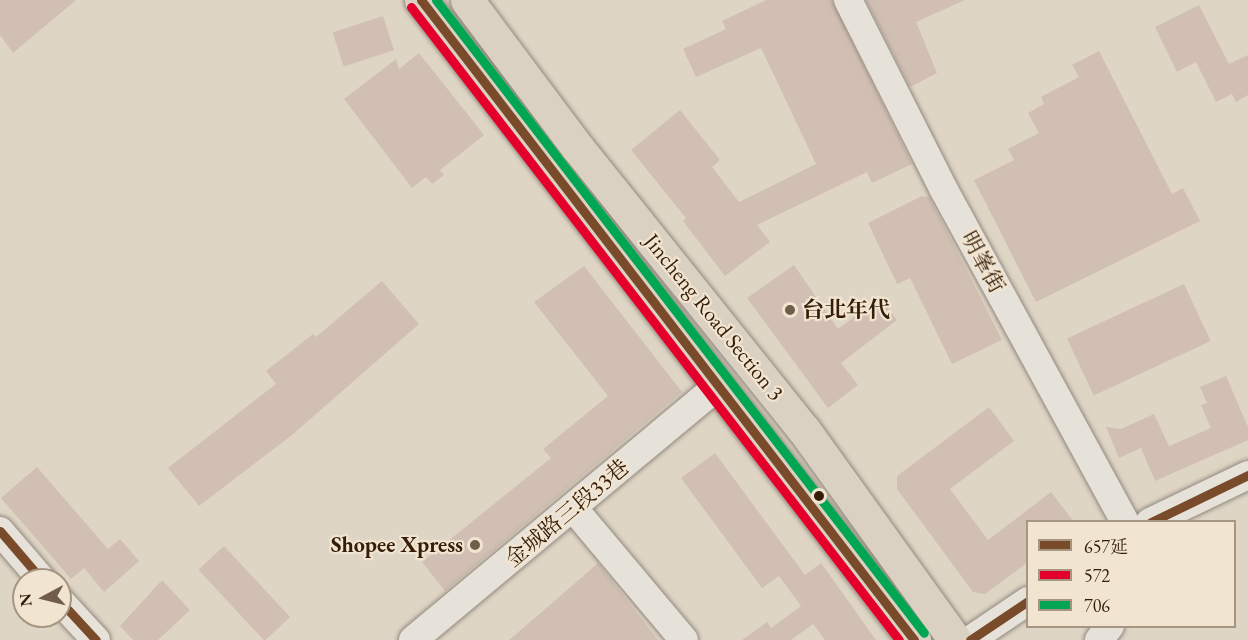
<!DOCTYPE html>
<html>
<head>
<meta charset="utf-8">
<style>
  body { margin:0 }
  #map { position:relative; width:1248px; height:640px; overflow:hidden; background:#dfd5c5; font-family:"EB Garamond","Noto Serif TC",serif }
  div>[style] { position:absolute }
  .building>* { inset:0; background:#d1bfb4; transform-origin:0 0 }
  .roads { filter:drop-shadow(0 0 2px #92897e) drop-shadow(0 0 2px #92897e) }
  .minor>* { height:28px; margin:-14px; padding:0 14px; transform-origin:14px; border-radius:14px; background:#e6e1d9 }
  .major>* { height:33px; margin:-16.5px; padding:0 16.5px; transform-origin:16.5px; border-radius:16.5px; background:#dad1c3 }
  .bus-1>* { height:9px; margin:-4.5px; padding:0 4.5px; transform-origin:4.5px; border-radius:4.5px; background:#7a4b2a }
  .bus-2>* { height:9px; margin:-4.5px; padding:0 4.5px; transform-origin:4.5px; border-radius:4.5px; background:#e4002b }
  .bus-3>* { height:9px; margin:-4.5px; padding:0 4.5px; transform-origin:4.5px; border-radius:4.5px; background:#00a651 }
  .dots>* { width:16px; height:16px; translate:-50% -50%; box-sizing:border-box; border:3px solid #f1e5d2; border-radius:50% }
  span { translate:-50% -50%; white-space:nowrap; text-align:center; line-height:1.15; -webkit-text-stroke:4.5px #f1e5d2; paint-order:stroke }
  .street-label { font-size:22px; color:#351d07 }
  .poi-label { font-size:22px; color:#351d07; font-weight:700 }
  .left { translate:0 -50%; text-align:left }
  .right { translate:-100% -50%; text-align:right }
  .legend { position:absolute; left:1026px; top:520px; width:210px; height:108px; box-sizing:border-box; background:#f1e5d2; border:2px solid #a69581; margin:0; padding:8px 10px; list-style:none; font-size:18px; color:#351d07 }
  .legend li { display:flex; align-items:center; gap:12px; height:30px }
  .legend b { width:30px; border:2px solid #a69581 }
  .north { position:absolute; left:12px; top:568px; width:60px; height:60px; box-sizing:border-box; background:#f1e5d2; border:2px solid #a69581; border-radius:50%; rotate:263deg; font-size:16px; font-weight:700; line-height:24px; text-align:center; color:#351d07 }
  .north::after { content:''; display:block; margin:auto; width:21px; height:27px; background:#705d4a; clip-path:polygon(50% 0,100% 100%,50% 72%,0 100%) }
</style>
</head>
<body>
<div id="map">
  <div class="building">
    <i style="clip-path:polygon(0 0,76px 0,13px 53px,0 35px)"></i>
    <i style="clip-path:polygon(766px 0,832px 0,912px 164px,872px 183px,867px 172px,757px 225px,770px 242px,725px 276px,683px 221px,686px 218px,631px 150px,680px 110px,720px 160px,712px 167px,739px 202px,816px 164px,761px 48px,696px 77px,683px 49px,726px 29px,722px 21px)"></i>
    <i style="clip-path:polygon(866px 0,965px 0,916px 22px,937px 73px,910px 87px)"></i>
    <i style="clip-path:polygon(1199px 5px,1229px 64px,1248px 55px,1248px 95px,1236px 102px,1232px 94px,1216px 102px,1196px 62px,1177px 72px,1155px 27px)"></i>
    <i style="left:383px;top:16px;width:36px;height:53px;rotate:72deg"></i>
    <i style="clip-path:polygon(1099px 51px,1172px 194px,1183px 188px,1200px 221px,1036px 302px,974px 180px,1014px 160px,1008px 149px,1039px 133px,1028px 113px,1044px 104px,1041px 97px,1079px 77px,1072px 65px)"></i>
    <i style="clip-path:polygon(419px 53px,484px 135px,440px 170px,444px 175px,432px 184px,426px 177px,412px 188px,344px 99px,396px 59px,399px 69px)"></i>
    <i style="clip-path:polygon(922px 196px,930px 198px,1002px 340px,952px 364px,910px 278px,897px 284px,868px 223px)"></i>
    <i style="clip-path:polygon(794px 265px,838px 329px,880px 297px,897px 320px,841px 363px,858px 385px,828px 408px,747px 298px)"></i>
    <i style="clip-path:polygon(584px 266px,682px 392px,445px 591px,422px 562px,551px 458px,543px 449px,608px 396px,534px 302px)"></i>
    <i style="clip-path:polygon(382px 281px,419px 324px,292px 435px,199px 506px,168px 468px,276px 384px,266px 371px,313px 334px,316px 337px)"></i>
    <i style="left:1184px;top:284px;width:63px;height:129px;rotate:65deg"></i>
    <i style="clip-path:polygon(1226px 376px,1248px 427px,1248px 440px,1155px 481px,1141px 448px,1119px 458px,1106px 427px,1121px 429px,1154px 414px,1169px 446px,1211px 428px,1201px 405px,1207px 403px,1200px 387px)"></i>
    <i style="clip-path:polygon(989px 407px,1014px 441px,950px 489px,988px 540px,1051px 492px,1074px 522px,1028px 522px,1028px 562px,985px 594px,973px 592px,897px 489px,897px 476px)"></i>
    <i style="clip-path:polygon(715px 453px,805px 575px,821px 563px,876px 640px,825px 640px,813px 624px,791px 640px,742px 640px,767px 622px,771px 628px,801px 606px,779px 576px,762px 588px,681px 478px)"></i>
    <i style="clip-path:polygon(37px 467px,108px 549px,120px 539px,139px 561px,104px 592px,84px 568px,71px 579px,1px 498px)"></i>
    <i style="left:224px;top:546px;width:97px;height:35px;rotate:47deg"></i>
    <i style="clip-path:polygon(598px 563px,658px 640px,509px 640px,558px 598px)"></i>
    <i style="clip-path:polygon(162px 580px,190px 610px,158px 640px,133px 640px,120px 626px)"></i>
  </div>
  <div class="roads">
    <div class="minor">
      <i style="left:848px;top:0;width:213px;rotate:63.2deg"></i>
      <i style="left:944px;top:190px;width:378px;rotate:61.4deg"></i>
      <i style="left:574px;top:509px;width:171px;rotate:50deg"></i>
      <i style="left:1150px;top:522px;width:109px;rotate:-25.6deg"></i>
      <i style="left:0;top:531px;width:65px;rotate:49.4deg"></i>
      <i style="left:60px;top:601px;width:53px;rotate:47.3deg"></i>
      <i style="left:413px;top:640px;width:397px;rotate:-39.8deg"></i>
      <i style="left:970px;top:640px;width:70px;rotate:-33.9deg"></i>
      <i style="left:1099px;top:640px;width:18px;rotate:-52deg"></i>
    </div>
    <div class="major">
      <i style="left:421px;top:0;width:808px;rotate:52.39deg"></i>
      <i style="left:467px;top:0;width:184px;rotate:53.2deg"></i>
      <i style="left:577px;top:147px;width:363px;rotate:51.3deg"></i>
      <i style="left:804px;top:430px;width:259px;rotate:54.3deg"></i>
    </div>
  </div>
  <div class="bus-1">
    <i style="left:421px;top:0;width:808px;rotate:52.39deg"></i>
    <i style="left:1151px;top:522px;width:108px;rotate:-25.9deg"></i>
    <i style="left:0;top:531px;width:65px;rotate:49.4deg"></i>
    <i style="left:60px;top:601px;width:53px;rotate:47.3deg"></i>
    <i style="left:970px;top:640px;width:70px;rotate:-33.9deg"></i>
  </div>
  <div class="bus-2">
    <i style="left:411px;top:7px;width:799px;rotate:52.37deg"></i>
  </div>
  <div class="bus-3">
    <i style="left:436px;top:0;width:799px;rotate:52.37deg"></i>
  </div>
  <div class="dots">
    <i style="left:790px;top:310px;background:#705d4a"></i>
    <i style="left:819px;top:496px;background:#351d07"></i>
    <i style="left:475px;top:545px;background:#705d4a"></i>
  </div>
  <div class="street-label">
    <span style="left:983px;top:262px;rotate:61deg">明峯街</span>
    <span style="left:714px;top:317px;rotate:51deg">Jincheng Road Section 3</span>
    <span style="left:567px;top:513px;rotate:-40deg">金城路三段33巷</span>
  </div>
  <div class="poi-label">
    <span class="left" style="left:802px;top:310px">台北年代</span>
    <span class="right" style="left:463px;top:545px">Shopee Xpress</span>
  </div>
  <ul class="legend">
  <li><b style="height:8px;background:#7a4b2a"></b>657延</li>
  <li><b style="height:8px;background:#e4002b"></b>572</li>
  <li><b style="height:8px;background:#00a651"></b>706</li>
  </ul>
  <div class="north">N</div>
</div>
</body>
</html>
